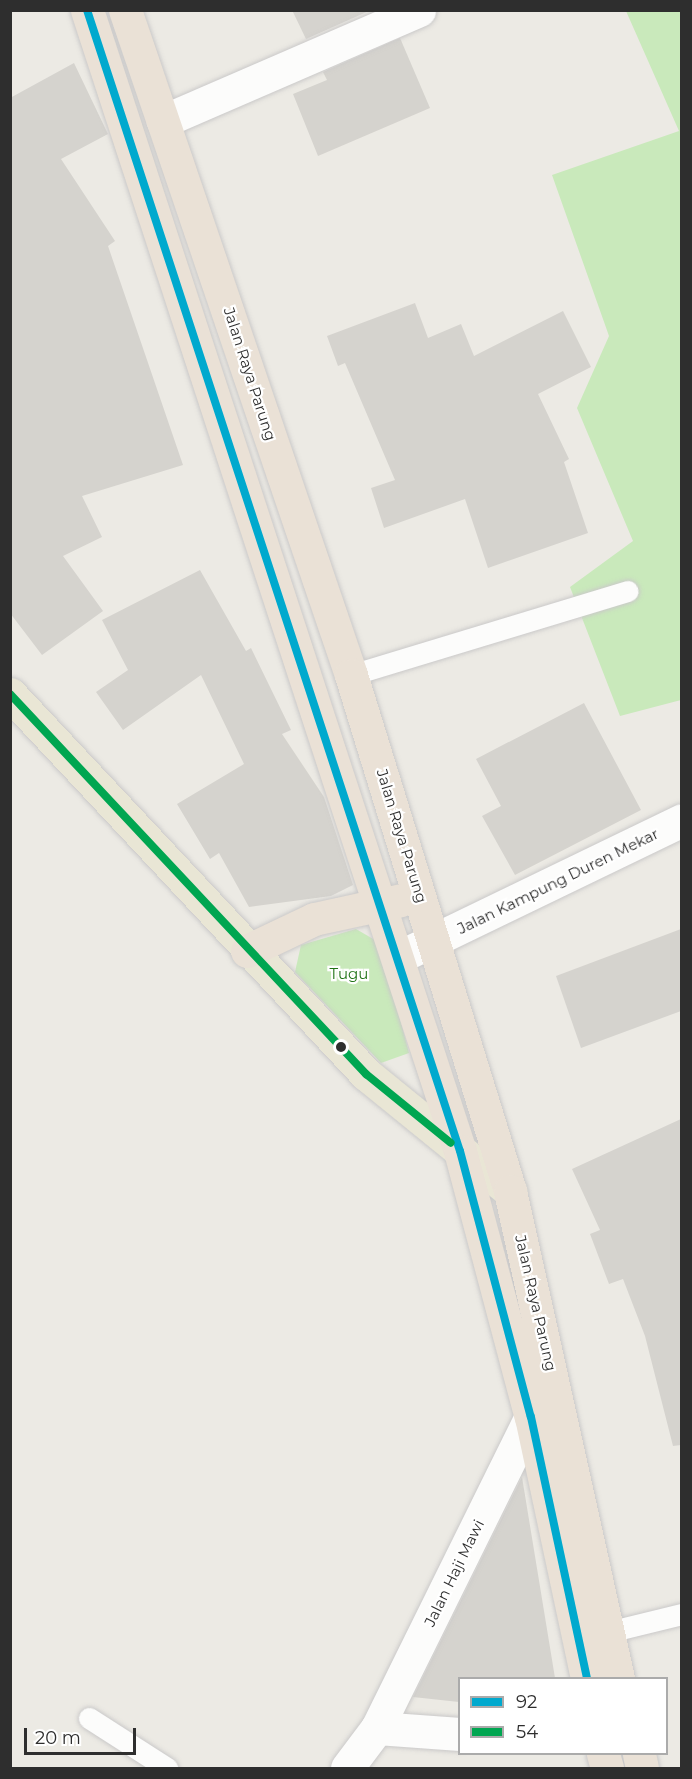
<!DOCTYPE html>
<html>
<head>
<meta charset="utf-8">
<style>
  body { margin:0 }
  #map { position:relative; width:692px; height:1779px; overflow:hidden; background:#eceae4; font-family:Montserrat,sans-serif }
  div>[style] { position:absolute }
  .green>* { inset:0; background:#c9e9bb }
  .building>* { inset:0; background:#d5d3ce }
  .roads { filter:drop-shadow(0 0 2px #cac9c9) drop-shadow(0 0 2px #cac9c9) }
  .lane>* { height:21px; margin:-10.5px; padding:0 10.5px; transform-origin:10.5px; border-radius:10.5px; background:#fcfcfb }
  .street>* { height:33px; margin:-16.5px; padding:0 16.5px; transform-origin:16.5px; border-radius:16.5px; background:#fcfcfb }
  .secondary>* { height:33px; margin:-16.5px; padding:0 16.5px; transform-origin:16.5px; border-radius:16.5px; background:#fcfcfb }
  .primary>* { height:33px; margin:-16.5px; padding:0 16.5px; transform-origin:16.5px; border-radius:16.5px; background:#e9e6d5 }
  .highway>* { height:33px; margin:-16.5px; padding:0 16.5px; transform-origin:16.5px; border-radius:16.5px; background:#eae1d6 }
  .bus-1>* { height:8px; margin:-4px; padding:0 4px; transform-origin:4px; border-radius:4px; background:#00a9ce }
  .bus-2>* { height:8px; margin:-4px; padding:0 4px; transform-origin:4px; border-radius:4px; background:#00a651 }
  .dots>* { width:16px; height:16px; translate:-50% -50%; box-sizing:border-box; border:3px solid #fff; border-radius:50% }
  span { translate:-50% -50%; white-space:nowrap; text-align:center; line-height:1.15; -webkit-text-stroke:4.5px #fff; paint-order:stroke }
  .street-label { font-size:15px; color:#2e2e2e }
  .park-label { font-size:15px; color:#207316 }
  .frame { position:absolute; inset:0; border:12px solid #2e2e2e; pointer-events:none }
  .legend { position:absolute; left:458px; top:1677px; width:210px; height:78px; box-sizing:border-box; background:#fff; border:2px solid #ababab; margin:0; padding:8px 10px; list-style:none; font-size:18px; color:#2e2e2e }
  .legend li { display:flex; align-items:center; gap:12px; height:30px }
  .legend b { width:30px; border:2px solid #ababab }
  .scale { position:absolute; left:24px; top:1728px; width:112px; height:27px; box-sizing:border-box; border:3px solid #2e2e2e; border-top:0; padding-left:8px; font-size:18px; line-height:21px; white-space:nowrap; color:#2e2e2e; -webkit-text-stroke:4px #fff; paint-order:stroke }
</style>
</head>
<body>
<div id="map">
  <div class="green">
    <i style="clip-path:polygon(626px 11px,681px 11px,681px 700px,620px 716px,570px 587px,633px 541px,577px 408px,609px 336px,552px 175px,679px 131px)"></i>
    <i style="clip-path:polygon(356px 929px,380px 943px,409px 1053px,381px 1063px,295px 972px,301px 945px)"></i>
  </div>
  <div class="building">
    <i style="clip-path:polygon(292px 10px,371px 10px,306px 39px)"></i>
    <i style="clip-path:polygon(400px 38px,430px 108px,318px 156px,293px 94px,327px 80px,323px 72px)"></i>
    <i style="clip-path:polygon(74px 63px,108px 134px,61px 159px,115px 241px,108px 246px,183px 465px,82px 496px,102px 537px,63px 556px,103px 611px,42px 655px,10px 613px,10px 98px)"></i>
    <i style="clip-path:polygon(415px 303px,428px 338px,461px 324px,474px 356px,563px 311px,591px 367px,538px 394px,569px 459px,564px 462px,588px 533px,488px 568px,465px 499px,384px 528px,371px 488px,395px 480px,345px 363px,338px 366px,327px 336px)"></i>
    <i style="clip-path:polygon(200px 570px,246px 651px,251px 648px,291px 730px,282px 734px,324px 797px,353px 885px,331px 896px,249px 907px,219px 853px,210px 859px,177px 804px,244px 764px,201px 675px,123px 730px,96px 692px,128px 670px,102px 620px)"></i>
    <i style="clip-path:polygon(584px 703px,641px 810px,515px 875px,482px 816px,501px 806px,476px 759px)"></i>
    <i style="clip-path:polygon(681px 929px,681px 1011px,581px 1048px,556px 976px)"></i>
    <i style="clip-path:polygon(681px 1119px,681px 1445px,673px 1446px,645px 1336px,623px 1279px,609px 1284px,590px 1234px,600px 1230px,572px 1169px)"></i>
    <i style="clip-path:polygon(522px 1477px,555px 1678px,459px 1678px,459px 1702px,413px 1697px)"></i>
  </div>
  <div class="roads">
    <div class="lane">
      <i style="left:351px;top:675px;width:289px;rotate:-16.9deg"></i>
      <i style="left:604px;top:1633px;width:80px;rotate:-13.7deg"></i>
      <i style="left:89px;top:1718px;width:93px;rotate:32.7deg"></i>
    </div>
    <div class="street">
      <i style="left:163px;top:121px;width:279px;rotate:-23.4deg"></i>
      <i style="left:399px;top:957px;width:314px;rotate:-25.8deg"></i>
    </div>
    <div class="secondary">
      <i style="left:377px;top:1728px;width:83px;rotate:4.1deg"></i>
      <i style="left:347px;top:1768px;width:50px;rotate:-53.1deg"></i>
      <i style="left:377px;top:1728px;width:347px;rotate:-63.7deg"></i>
    </div>
    <div class="primary">
      <i style="left:10px;top:694px;width:521px;rotate:46.87deg"></i>
      <i style="left:366px;top:1074px;width:186px;rotate:39.1deg"></i>
    </div>
    <div class="highway">
      <i style="left:87px;top:10px;width:1200px;rotate:71.9deg"></i>
      <i style="left:460px;top:1151px;width:275px;rotate:75.1deg"></i>
      <i style="left:531px;top:1417px;width:267px;rotate:77.9deg"></i>
      <i style="left:125px;top:10px;width:702px;rotate:71.23deg"></i>
      <i style="left:351px;top:675px;width:540px;rotate:72.87deg"></i>
      <i style="left:510px;top:1191px;width:499px;rotate:77.5deg"></i>
      <i style="left:247px;top:951px;width:74px;rotate:-25.5deg"></i>
      <i style="left:314px;top:919px;width:89px;rotate:-12.3deg"></i>
      <i style="left:603px;top:1754px;width:15px;rotate:74deg"></i>
      <i style="left:639px;top:1754px;width:14px;rotate:78deg"></i>
    </div>
  </div>
  <div class="bus-1">
    <i style="left:87px;top:10px;width:1200px;rotate:71.9deg"></i>
    <i style="left:460px;top:1151px;width:275px;rotate:75.1deg"></i>
    <i style="left:531px;top:1417px;width:267px;rotate:77.9deg"></i>
  </div>
  <div class="bus-2">
    <i style="left:10px;top:694px;width:521px;rotate:46.87deg"></i>
    <i style="left:366px;top:1074px;width:109px;rotate:39.1deg"></i>
  </div>
  <div class="dots">
    <i style="left:341px;top:1047px;background:#2e2e2e"></i>
  </div>
  <div class="street-label">
    <span style="left:250px;top:374px;rotate:72deg">Jalan Raya Parung</span>
    <span style="left:402px;top:836px;rotate:73deg">Jalan Raya Parung</span>
    <span style="left:558px;top:881px;rotate:-26deg">Jalan Kampung Duren Mekar</span>
    <span style="left:536px;top:1303px;rotate:77deg">Jalan Raya Parung</span>
    <span style="left:454px;top:1573px;rotate:-64deg">Jalan Haji Mawi</span>
  </div>
  <div class="park-label">
    <span style="left:349px;top:974px">Tugu</span>
  </div>
  <div class="frame"></div>
  <ul class="legend">
  <li><b style="height:8px;background:#00a9ce"></b>92</li>
  <li><b style="height:8px;background:#00a651"></b>54</li>
  </ul>
  <div class="scale">20 m</div>
</div>
</body>
</html>
